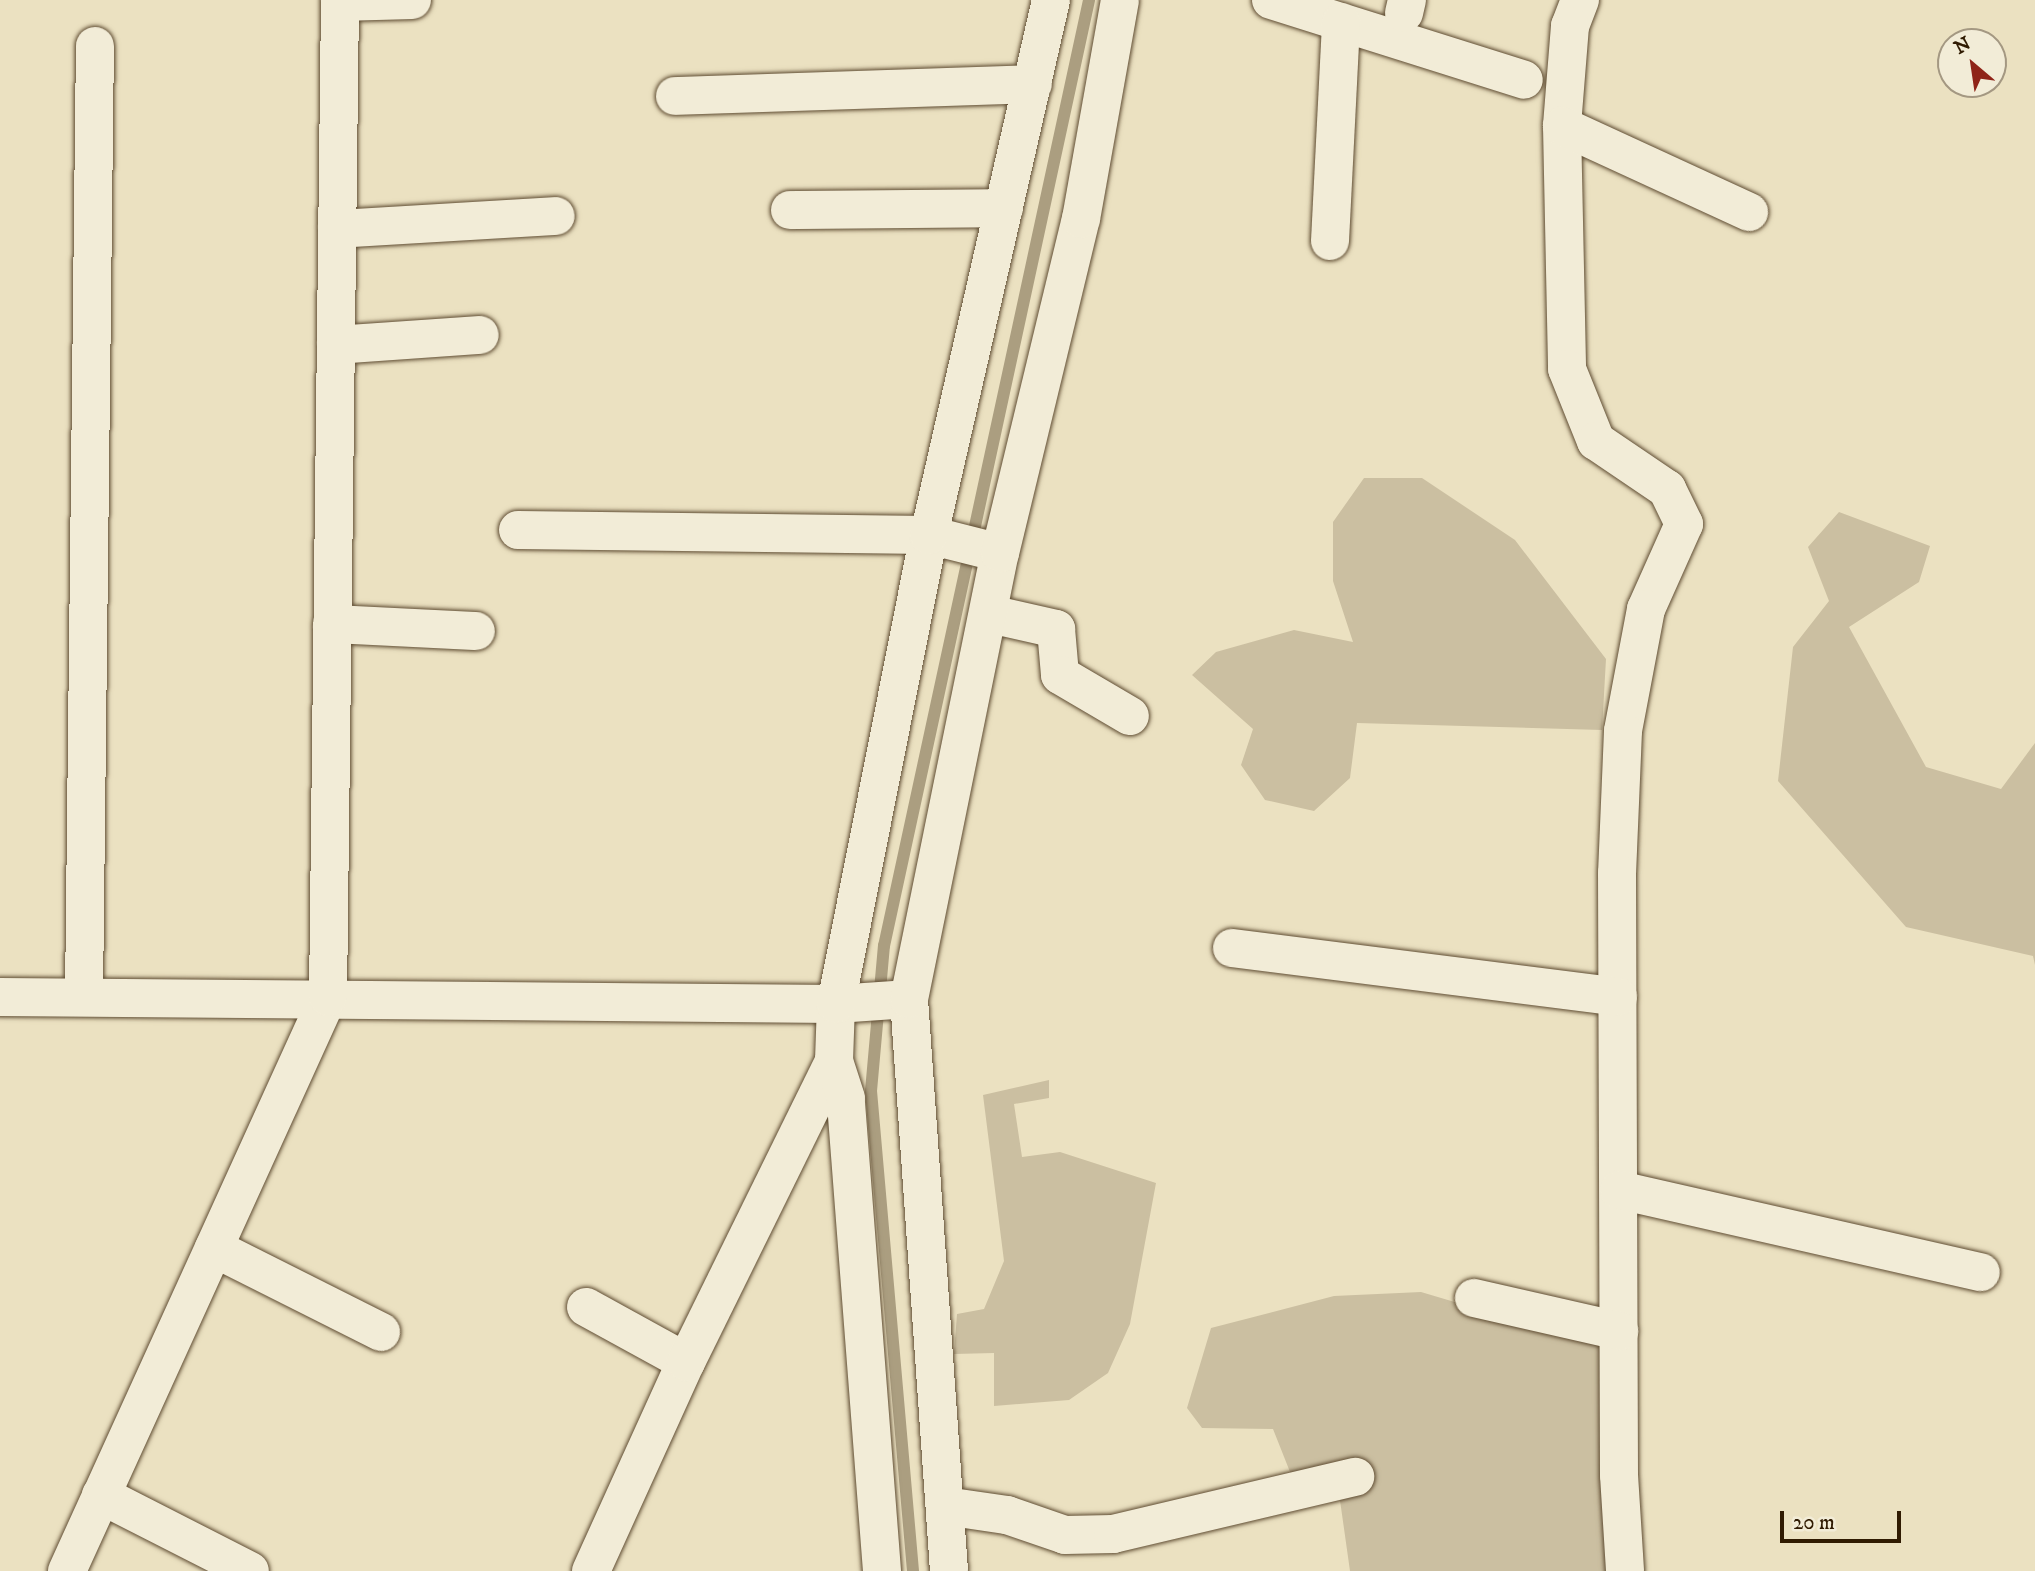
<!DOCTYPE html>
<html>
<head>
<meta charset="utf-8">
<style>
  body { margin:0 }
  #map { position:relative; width:2035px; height:1571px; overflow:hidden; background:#ebe1c1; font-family:"IM FELL DW Pica",serif }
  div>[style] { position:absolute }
  .green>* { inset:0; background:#cbbfa1 }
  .stream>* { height:12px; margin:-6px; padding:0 6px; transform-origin:6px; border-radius:6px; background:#ab9e80 }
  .roads { filter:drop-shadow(0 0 2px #5f4c32) drop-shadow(0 0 2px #5f4c32) }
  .minor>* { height:38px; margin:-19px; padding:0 19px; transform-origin:19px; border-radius:19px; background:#f2ecd7 }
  span { translate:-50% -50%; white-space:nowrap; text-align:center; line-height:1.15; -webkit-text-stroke:5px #f2ecd7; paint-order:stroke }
  .north { position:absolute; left:1937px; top:28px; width:70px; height:70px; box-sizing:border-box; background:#f2ecd7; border:2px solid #a49882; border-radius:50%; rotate:331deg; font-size:19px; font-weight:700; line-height:28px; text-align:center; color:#301b02 }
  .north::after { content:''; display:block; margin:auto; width:24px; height:32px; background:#8f2418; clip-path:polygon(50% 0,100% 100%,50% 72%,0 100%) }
  .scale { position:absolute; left:1780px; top:1511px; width:121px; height:32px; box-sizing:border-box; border:4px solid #301b02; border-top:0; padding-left:9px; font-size:21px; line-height:24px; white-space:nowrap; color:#301b02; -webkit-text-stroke:5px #f2ecd7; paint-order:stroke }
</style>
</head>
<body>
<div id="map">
  <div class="green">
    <i style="clip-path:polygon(1364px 478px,1422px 478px,1515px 540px,1606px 659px,1602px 730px,1357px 723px,1350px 778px,1314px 811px,1265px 800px,1241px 765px,1253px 729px,1192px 675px,1216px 652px,1294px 630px,1353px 642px,1333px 581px,1333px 522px)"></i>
    <i style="clip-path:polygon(1839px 512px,1930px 546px,1919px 582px,1849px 627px,1926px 767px,2001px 789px,2035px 743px,2035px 965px,2033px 956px,1906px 927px,1778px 781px,1793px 647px,1829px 601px,1808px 547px)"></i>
    <i style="clip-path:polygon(1049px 1080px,1049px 1098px,1014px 1104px,1022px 1157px,1060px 1152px,1156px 1183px,1130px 1324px,1108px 1373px,1069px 1400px,994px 1406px,994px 1353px,954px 1354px,957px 1314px,984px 1309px,1004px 1261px,983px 1095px)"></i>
    <i style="clip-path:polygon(1421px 1292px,1603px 1346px,1609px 1571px,1350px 1571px,1335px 1465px,1292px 1477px,1273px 1429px,1202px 1428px,1187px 1408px,1211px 1328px,1334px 1296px)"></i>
  </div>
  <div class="stream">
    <i style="left:913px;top:1571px;width:482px;rotate:-95deg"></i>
    <i style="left:871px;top:1091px;width:146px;rotate:-84.9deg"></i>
    <i style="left:884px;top:946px;width:968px;rotate:-77.77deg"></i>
  </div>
  <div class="roads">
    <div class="minor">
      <i style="left:1271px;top:0;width:265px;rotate:17.5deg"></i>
      <i style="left:1580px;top:0;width:28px;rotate:111deg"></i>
      <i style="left:1570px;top:26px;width:100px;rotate:94.6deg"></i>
      <i style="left:1562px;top:126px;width:243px;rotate:88.8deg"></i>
      <i style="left:1567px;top:369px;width:78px;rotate:68.1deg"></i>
      <i style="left:1596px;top:441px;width:86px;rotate:34.1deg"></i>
      <i style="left:1667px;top:489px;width:39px;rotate:64deg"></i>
      <i style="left:1684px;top:524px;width:93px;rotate:114.1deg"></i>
      <i style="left:1646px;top:609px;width:124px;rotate:100.7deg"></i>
      <i style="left:1623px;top:731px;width:142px;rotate:92.4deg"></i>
      <i style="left:1617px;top:873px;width:602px;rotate:89.81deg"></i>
      <i style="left:1619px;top:1475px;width:96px;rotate:86.4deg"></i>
      <i style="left:340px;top:2px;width:72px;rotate:-1.6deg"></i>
      <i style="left:1404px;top:13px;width:13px;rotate:-77deg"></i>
      <i style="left:675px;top:96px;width:358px;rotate:-1.9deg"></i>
      <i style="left:1562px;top:126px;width:206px;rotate:24.7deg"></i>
      <i style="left:790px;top:210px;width:214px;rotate:-0.5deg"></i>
      <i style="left:337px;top:229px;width:219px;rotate:-3.4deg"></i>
      <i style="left:1330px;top:241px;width:219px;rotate:-87.1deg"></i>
      <i style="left:336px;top:345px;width:144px;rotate:-4deg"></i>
      <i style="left:518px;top:530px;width:411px;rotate:0.7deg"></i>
      <i style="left:929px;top:535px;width:73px;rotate:14.2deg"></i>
      <i style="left:990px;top:614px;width:68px;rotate:12.8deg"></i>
      <i style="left:1056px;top:629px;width:46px;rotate:85deg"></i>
      <i style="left:1060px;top:675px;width:81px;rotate:30.4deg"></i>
      <i style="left:332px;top:624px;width:144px;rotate:2.8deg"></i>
      <i style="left:1232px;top:948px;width:389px;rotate:7.2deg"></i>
      <i style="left:84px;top:996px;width:950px;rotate:-89.34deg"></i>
      <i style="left:0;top:997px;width:836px;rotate:0.48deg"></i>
      <i style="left:836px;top:1004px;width:73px;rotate:-3.9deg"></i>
      <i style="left:1619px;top:1190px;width:371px;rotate:12.8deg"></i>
      <i style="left:214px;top:1248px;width:187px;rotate:26.7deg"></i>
      <i style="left:1474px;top:1298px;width:149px;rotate:12.8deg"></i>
      <i style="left:586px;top:1307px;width:114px;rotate:28.8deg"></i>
      <i style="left:101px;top:1495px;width:167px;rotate:27deg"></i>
      <i style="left:945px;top:1506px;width:63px;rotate:8.3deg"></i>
      <i style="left:1007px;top:1515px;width:61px;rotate:19deg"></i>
      <i style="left:1065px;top:1535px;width:48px;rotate:-1.2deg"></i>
      <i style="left:1113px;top:1534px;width:249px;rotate:-13.3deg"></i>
      <i style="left:67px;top:1571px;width:631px;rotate:-65.55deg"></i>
      <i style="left:328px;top:997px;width:997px;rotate:-89.31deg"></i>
      <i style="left:591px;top:1571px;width:230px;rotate:-65.6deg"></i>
      <i style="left:686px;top:1362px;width:335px;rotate:-63.8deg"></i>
      <i style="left:882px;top:1571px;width:474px;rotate:-94.4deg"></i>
      <i style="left:846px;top:1098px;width:39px;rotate:-108deg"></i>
      <i style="left:834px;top:1061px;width:57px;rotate:-88deg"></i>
      <i style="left:836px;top:1004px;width:478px;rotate:-78.8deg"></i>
      <i style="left:929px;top:535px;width:549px;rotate:-77.15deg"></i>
      <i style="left:949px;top:1571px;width:573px;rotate:-94deg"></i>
      <i style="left:909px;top:999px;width:455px;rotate:-78.5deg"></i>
      <i style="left:1000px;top:553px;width:344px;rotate:-76.4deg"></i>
      <i style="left:1081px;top:219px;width:222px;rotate:-79.9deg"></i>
    </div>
  </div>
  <div class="north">N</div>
  <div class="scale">20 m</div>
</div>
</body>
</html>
